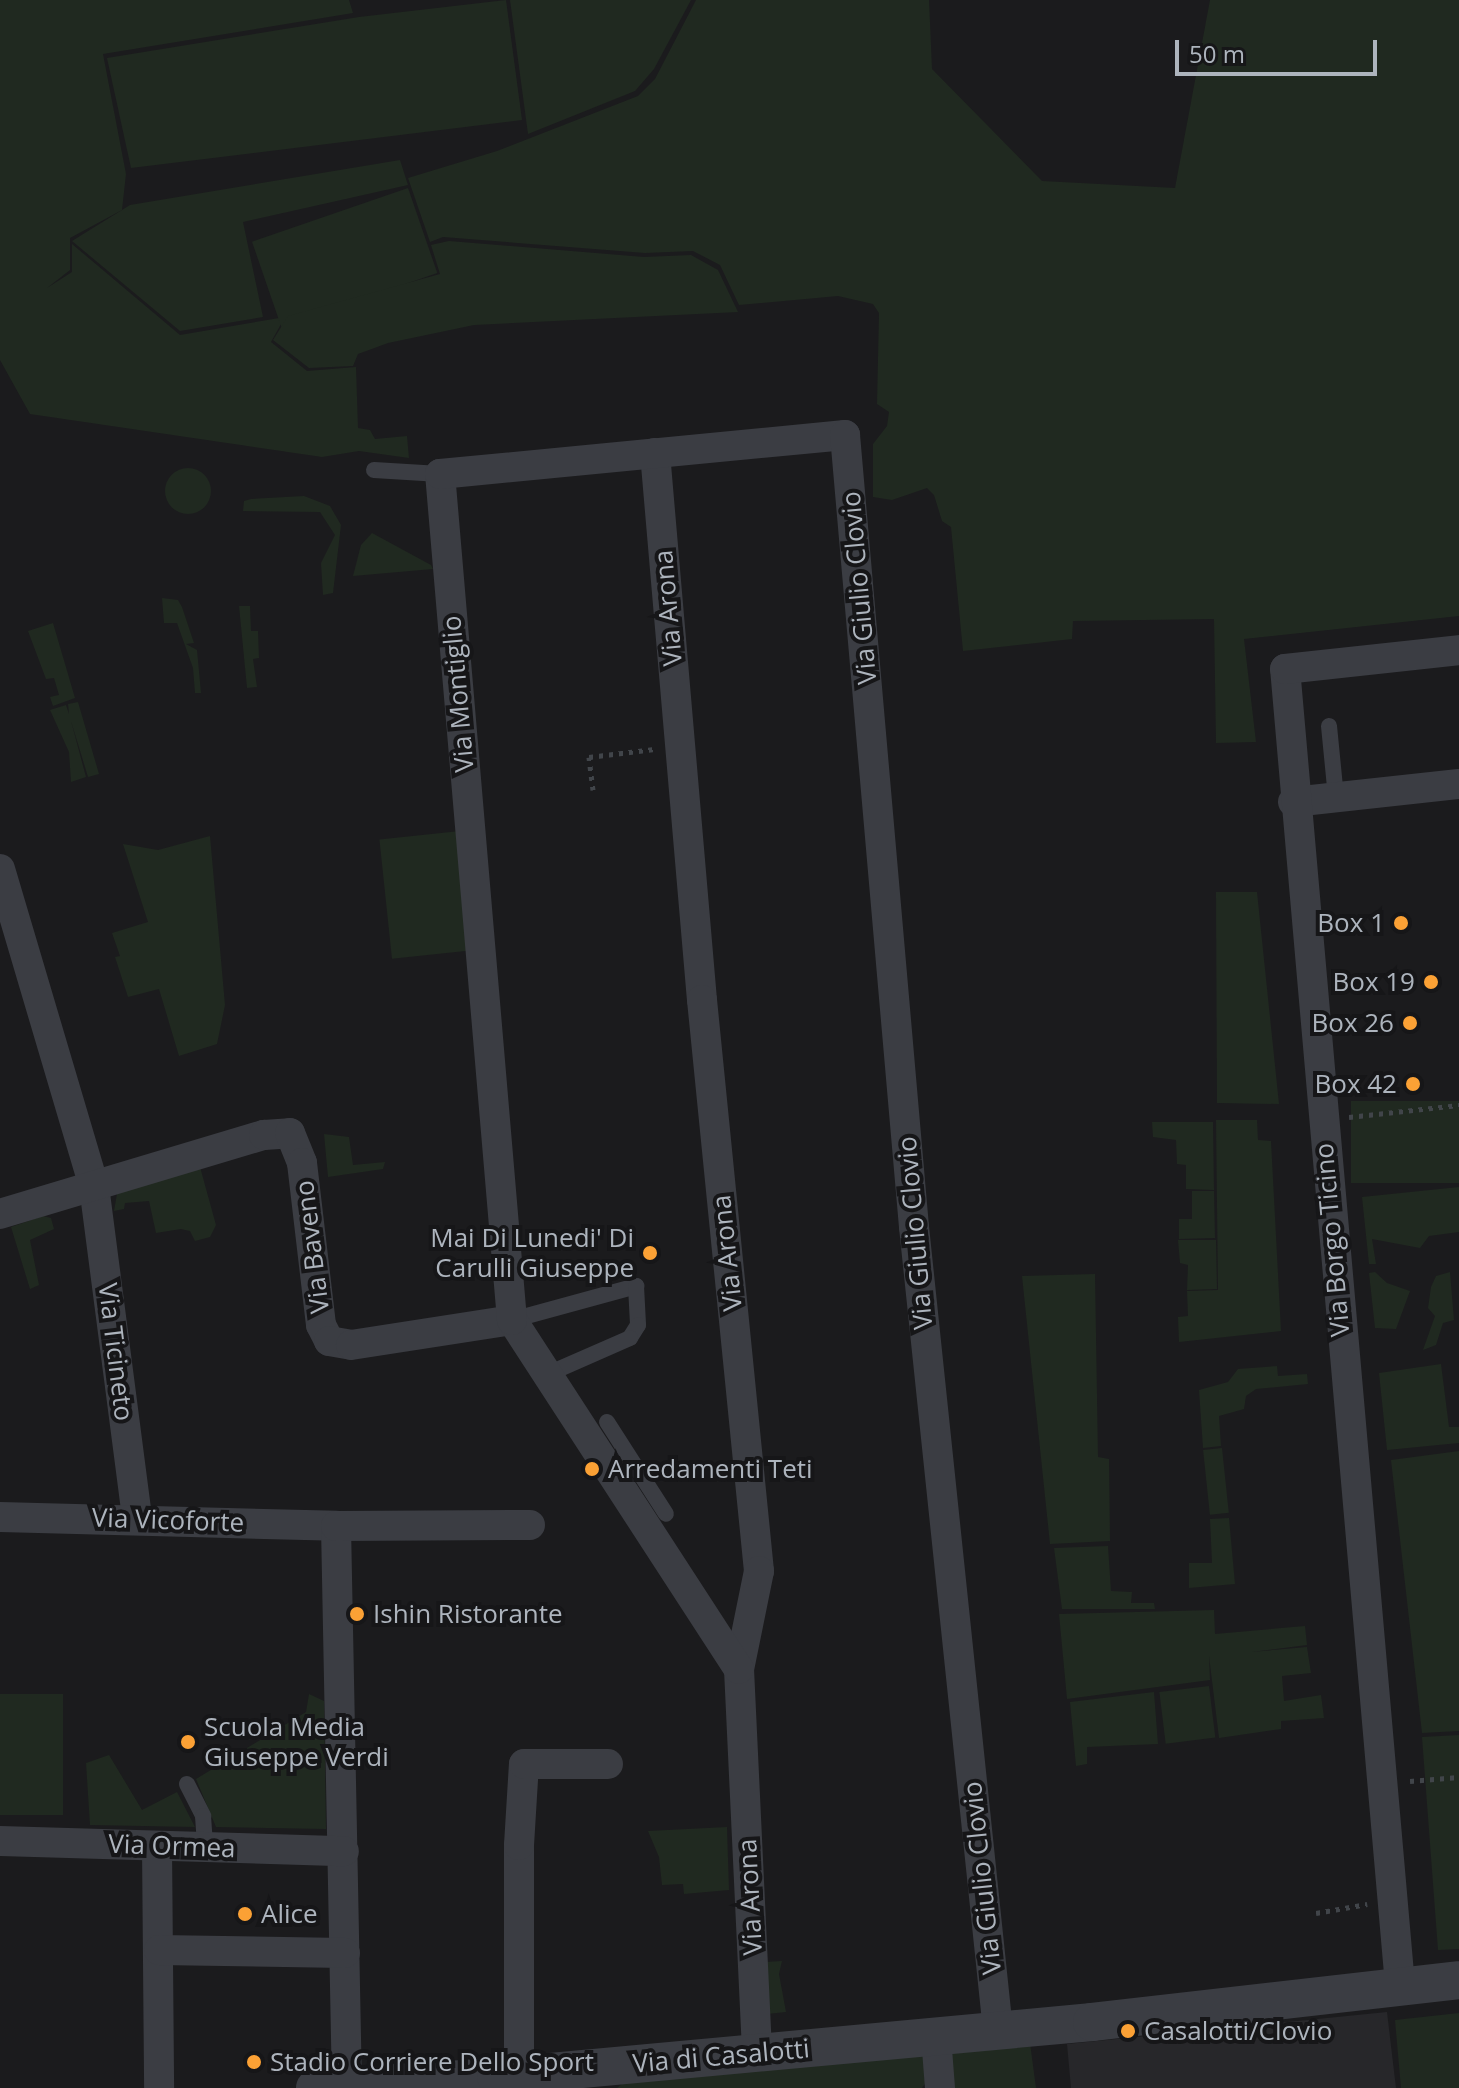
<!DOCTYPE html>
<html>
<head>
<meta charset="utf-8">
<style>
  body { margin:0 }
  #map { position:relative; width:1459px; height:2088px; overflow:hidden; background:#1b1b1d; font-family:"Open Sans",sans-serif }
  div>[style] { position:absolute }
  .built>* { inset:0; background:#27272a }
  .green>* { inset:0; background:#202920; transform-origin:0 0 }
  .round { border-radius:50% }
  .path>* { height:5px; margin-top:-2.5px; transform-origin:0; background:repeating-linear-gradient(90deg,#41454a 0 4px,transparent 0 10px) }
  .service>* { height:16px; margin:-8px; padding:0 8px; transform-origin:8px; border-radius:8px; background:#3b3d43 }
  .minor>* { height:30px; margin:-15px; padding:0 15px; transform-origin:15px; border-radius:15px; background:#3b3d43 }
  .tertiary>* { height:38px; margin:-19px; padding:0 19px; transform-origin:19px; border-radius:19px; background:#3b3d43 }
  .dots>* { width:22px; height:22px; translate:-50% -50%; box-sizing:border-box; border:4px solid #161618; border-radius:50% }
  span { translate:-50% -50%; white-space:nowrap; text-align:center; line-height:1.15; -webkit-text-stroke:8px #161618; paint-order:stroke }
  .street-label { font-size:26px; color:#adb4bd }
  .poi-label { font-size:26px; color:#adb4bd }
  .right { translate:-100% -50%; text-align:right }
  .left { translate:0 -50%; text-align:left }
  .scale { position:absolute; left:1175px; top:40px; width:202px; height:36px; box-sizing:border-box; border:4px solid #adb4bd; border-top:0; padding-left:10px; font-size:24px; line-height:28px; white-space:nowrap; color:#adb4bd; -webkit-text-stroke:6px #161618; paint-order:stroke }
</style>
</head>
<body>
<div id="map">
  <div class="built">
    <i style="clip-path:polygon(1387px 2012px,1396px 2088px,1071px 2088px,1067px 2044px)"></i>
  </div>
  <div class="green">
    <i style="clip-path:polygon(0 0,349px 0,353px 13px,103px 54px,126px 174px,122px 210px,70px 238px,70px 270px,47px 288px,72px 272px,72px 244px,180px 335px,285px 317px,271px 342px,307px 371px,356px 367px,358px 428px,370px 430px,375px 439px,407px 436px,409px 458px,359px 451px,322px 457px,30px 414px,0 360px)"></i>
    <i style="clip-path:polygon(506px 0,522px 120px,131px 168px,107px 58px,359px 17px)"></i>
    <i style="clip-path:polygon(510px 0,691px 0,654px 69px,635px 91px,528px 134px)"></i>
    <i style="clip-path:polygon(696px 0,929px 0,932px 69px,1042px 181px,1175px 188px,1210px 0,1459px 0,1459px 616px,1244px 639px,1256px 742px,1216px 743px,1214px 619px,1073px 621px,1072px 639px,963px 651px,951px 527px,942px 521px,934px 495px,927px 488px,892px 500px,873px 497px,873px 444px,887px 426px,889px 412px,877px 404px,879px 313px,873px 304px,838px 296px,739px 305px,720px 265px,693px 251px,645px 253px,443px 237px,430px 242px,408px 178px,497px 151px,638px 96px,655px 79px)"></i>
    <i style="clip-path:polygon(400px 160px,408px 185px,243px 222px,263px 317px,180px 331px,72px 241px,130px 205px)"></i>
    <i style="left:408px;top:188px;width:90px;height:165px;rotate:71deg"></i>
    <i style="clip-path:polygon(449px 241px,644px 257px,691px 255px,718px 270px,738px 312px,474px 325px,388px 343px,358px 354px,353px 366px,309px 368px,273px 340px,288px 316px,440px 274px,431px 245px)"></i>
    <i class="round" style="left:165px;top:468px;width:46px;height:46px"></i>
    <i style="clip-path:polygon(304px 496px,330px 506px,341px 525px,333px 593px,323px 595px,321px 563px,335px 535px,320px 512px,243px 511px,244px 501px,251px 499px)"></i>
    <i style="clip-path:polygon(372px 533px,431px 565px,433px 569px,353px 576px,361px 545px)"></i>
    <i style="clip-path:polygon(162px 598px,178px 600px,182px 607px,194px 643px,186px 644px,197px 650px,201px 693px,195px 693px,193px 668px,177px 623px,164px 623px)"></i>
    <i style="clip-path:polygon(239px 606px,250px 606px,251px 631px,258px 631px,259px 658px,253px 659px,257px 687px,247px 688px)"></i>
    <i style="clip-path:polygon(53px 623px,75px 698px,53px 706px,50px 697px,59px 695px,54px 678px,46px 679px,28px 631px)"></i>
    <i style="clip-path:polygon(78px 702px,99px 774px,88px 777px,71px 721px,86px 777px,71px 782px,69px 752px,50px 710px,66px 705px,69px 714px,68px 704px)"></i>
    <i style="left:460px;top:831px;width:120px;height:81px;rotate:84deg"></i>
    <i style="clip-path:polygon(210px 836px,225px 1005px,217px 1044px,179px 1056px,159px 989px,128px 997px,115px 957px,120px 956px,112px 933px,148px 922px,123px 844px,158px 850px)"></i>
    <i style="clip-path:polygon(1216px 892px,1257px 892px,1279px 1104px,1217px 1103px)"></i>
    <i style="left:1459px;top:1101px;width:82px;height:108px;rotate:90deg"></i>
    <i style="clip-path:polygon(1216px 1120px,1257px 1120px,1258px 1140px,1271px 1141px,1281px 1331px,1179px 1342px,1178px 1317px,1188px 1316px,1187px 1291px,1218px 1290px)"></i>
    <i style="clip-path:polygon(1152px 1122px,1213px 1122px,1214px 1190px,1186px 1189px,1186px 1165px,1177px 1164px,1176px 1140px,1153px 1137px)"></i>
    <i style="clip-path:polygon(324px 1134px,349px 1137px,353px 1165px,385px 1162px,383px 1169px,328px 1177px)"></i>
    <i style="clip-path:polygon(200px 1167px,216px 1225px,210px 1237px,195px 1241px,190px 1231px,181px 1229px,156px 1233px,149px 1201px,125px 1203px,124px 1209px,114px 1211px,117px 1194px)"></i>
    <i style="clip-path:polygon(1459px 1187px,1459px 1232px,1429px 1236px,1420px 1248px,1372px 1239px,1376px 1264px,1369px 1264px,1362px 1197px)"></i>
    <i style="clip-path:polygon(1192px 1191px,1214px 1191px,1215px 1238px,1179px 1239px,1179px 1219px,1192px 1219px)"></i>
    <i style="clip-path:polygon(43px 1216px,51px 1218px,54px 1229px,30px 1240px,39px 1285px,30px 1289px,11px 1227px)"></i>
    <i style="clip-path:polygon(1178px 1240px,1216px 1240px,1217px 1289px,1187px 1290px,1188px 1265px,1180px 1263px)"></i>
    <i style="clip-path:polygon(1375px 1272px,1387px 1283px,1410px 1291px,1396px 1329px,1375px 1328px,1369px 1273px)"></i>
    <i style="clip-path:polygon(1450px 1272px,1454px 1320px,1443px 1323px,1436px 1345px,1423px 1350px,1435px 1316px,1428px 1308px,1431px 1287px,1436px 1276px)"></i>
    <i style="clip-path:polygon(1095px 1274px,1098px 1457px,1109px 1459px,1110px 1541px,1050px 1544px,1022px 1276px)"></i>
    <i style="clip-path:polygon(1441px 1364px,1449px 1427px,1459px 1427px,1459px 1443px,1387px 1450px,1379px 1373px)"></i>
    <i style="clip-path:polygon(1277px 1366px,1278px 1376px,1307px 1374px,1308px 1384px,1256px 1389px,1246px 1396px,1244px 1409px,1219px 1416px,1221px 1446px,1203px 1448px,1199px 1390px,1228px 1382px,1238px 1369px)"></i>
    <i style="left:1222px;top:1448px;width:65px;height:19px;rotate:84deg"></i>
    <i style="clip-path:polygon(1459px 1451px,1459px 1731px,1422px 1733px,1391px 1460px)"></i>
    <i style="clip-path:polygon(1229px 1518px,1235px 1584px,1189px 1588px,1189px 1563px,1212px 1563px,1210px 1519px)"></i>
    <i style="clip-path:polygon(1108px 1546px,1111px 1591px,1132px 1592px,1131px 1603px,1154px 1603px,1155px 1609px,1062px 1609px,1054px 1548px)"></i>
    <i style="clip-path:polygon(1214px 1610px,1215px 1634px,1305px 1626px,1307px 1645px,1251px 1652px,1307px 1647px,1311px 1673px,1282px 1676px,1284px 1701px,1321px 1695px,1324px 1718px,1281px 1721px,1281px 1729px,1219px 1738px,1209px 1656px,1210px 1680px,1067px 1699px,1059px 1614px)"></i>
    <i style="left:1209px;top:1686px;width:52px;height:50px;rotate:83deg"></i>
    <i style="clip-path:polygon(1154px 1692px,1158px 1744px,1087px 1747px,1087px 1764px,1076px 1766px,1070px 1702px)"></i>
    <i style="left:0;top:1694px;width:63px;height:121px"></i>
    <i style="clip-path:polygon(309px 1694px,324px 1701px,326px 1829px,216px 1827px,196px 1779px,306px 1712px)"></i>
    <i style="clip-path:polygon(1459px 1735px,1459px 1949px,1438px 1950px,1422px 1737px)"></i>
    <i style="clip-path:polygon(109px 1755px,142px 1810px,177px 1792px,195px 1827px,90px 1825px,86px 1763px)"></i>
    <i style="clip-path:polygon(727px 1827px,729px 1890px,684px 1894px,683px 1884px,662px 1885px,659px 1857px,648px 1831px)"></i>
    <i style="clip-path:polygon(782px 1961px,779px 1974px,786px 2012px,767px 2014px,765px 1962px)"></i>
    <i style="clip-path:polygon(1459px 2013px,1459px 2088px,1401px 2088px,1395px 2020px)"></i>
    <i style="clip-path:polygon(1030px 2043px,1036px 2088px,948px 2088px,945px 2048px)"></i>
    <i style="clip-path:polygon(919px 2051px,927px 2058px,929px 2078px,922px 2088px,617px 2088px,624px 2082px)"></i>
  </div>
  <div class="path">
    <i style="left:593px;top:790px;width:33px;rotate:-97deg"></i>
    <i style="left:589px;top:757px;width:66px;rotate:-6.9deg"></i>
    <i style="left:1349px;top:1117px;width:111px;rotate:-6.2deg"></i>
    <i style="left:1410px;top:1781px;width:49px;rotate:-4.7deg"></i>
    <i style="left:1316px;top:1913px;width:52px;rotate:-10deg"></i>
  </div>
  <div class="service">
    <i style="left:374px;top:470px;width:66px;rotate:3.5deg"></i>
    <i style="left:1329px;top:726px;width:72px;rotate:84.4deg"></i>
    <i style="left:512px;top:1320px;width:129px;rotate:-15.3deg"></i>
    <i style="left:636px;top:1286px;width:39px;rotate:87deg"></i>
    <i style="left:638px;top:1325px;width:15px;rotate:122deg"></i>
    <i style="left:630px;top:1338px;width:90px;rotate:156.3deg"></i>
    <i style="left:607px;top:1422px;width:109px;rotate:57.3deg"></i>
    <i style="left:187px;top:1784px;width:36px;rotate:63deg"></i>
    <i style="left:203px;top:1816px;width:31px;rotate:86deg"></i>
  </div>
  <div class="minor">
    <i style="left:655px;top:453px;width:549px;rotate:85.09deg"></i>
    <i style="left:702px;top:1000px;width:574px;rotate:84.3deg"></i>
    <i style="left:759px;top:1571px;width:100px;rotate:101.5deg"></i>
    <i style="left:739px;top:1669px;width:383px;rotate:87.3deg"></i>
    <i style="left:1293px;top:802px;width:167px;rotate:-6.2deg"></i>
    <i style="left:0;top:869px;width:331px;rotate:73.5deg"></i>
    <i style="left:94px;top:1186px;width:335px;rotate:82.6deg"></i>
    <i style="left:0;top:1214px;width:276px;rotate:-16.7deg"></i>
    <i style="left:264px;top:1135px;width:26px;rotate:-4deg"></i>
    <i style="left:290px;top:1133px;width:32px;rotate:68deg"></i>
    <i style="left:302px;top:1163px;width:163px;rotate:83.3deg"></i>
    <i style="left:321px;top:1325px;width:18px;rotate:63deg"></i>
    <i style="left:329px;top:1341px;width:22px;rotate:10deg"></i>
    <i style="left:351px;top:1345px;width:163px;rotate:-8.8deg"></i>
    <i style="left:512px;top:1320px;width:416px;rotate:57deg"></i>
    <i style="left:512px;top:1320px;width:849px;rotate:-94.86deg"></i>
    <i style="left:440px;top:474px;width:407px;rotate:-5.5deg"></i>
    <i style="left:845px;top:435px;width:795px;rotate:85.02deg"></i>
    <i style="left:914px;top:1227px;width:807px;rotate:84.03deg"></i>
    <i style="left:0;top:1517px;width:336px;rotate:1.5deg"></i>
    <i style="left:336px;top:1526px;width:562px;rotate:88.88deg"></i>
    <i style="left:336px;top:1526px;width:194px;rotate:-0.3deg"></i>
    <i style="left:0;top:1841px;width:344px;rotate:1.7deg"></i>
    <i style="left:157px;top:1846px;width:242px;rotate:89.5deg"></i>
    <i style="left:159px;top:1950px;width:186px;rotate:0.9deg"></i>
    <i style="left:1400px;top:1985px;width:1321px;rotate:-94.99deg"></i>
    <i style="left:1285px;top:669px;width:175px;rotate:-6.2deg"></i>
    <i style="left:936px;top:2036px;width:52px;rotate:85.6deg"></i>
    <i style="left:519px;top:2074px;width:229px;rotate:-90deg"></i>
    <i style="left:519px;top:1845px;width:81px;rotate:-86.5deg"></i>
    <i style="left:524px;top:1764px;width:84px"></i>
  </div>
  <div class="tertiary">
    <i style="left:315px;top:2088px;width:181px;rotate:-3.5deg"></i>
    <i style="left:496px;top:2077px;width:599px;rotate:-5.27deg"></i>
    <i style="left:1092px;top:2022px;width:369px;rotate:-6.5deg"></i>
  </div>
  <div class="dots">
    <i style="left:1401px;top:923px;background:#fba135"></i>
    <i style="left:1431px;top:982px;background:#fba135"></i>
    <i style="left:1410px;top:1023px;background:#fba135"></i>
    <i style="left:1413px;top:1084px;background:#fba135"></i>
    <i style="left:650px;top:1253px;background:#fba135"></i>
    <i style="left:592px;top:1469px;background:#fba135"></i>
    <i style="left:357px;top:1614px;background:#fba135"></i>
    <i style="left:188px;top:1742px;background:#fba135"></i>
    <i style="left:245px;top:1914px;background:#fba135"></i>
    <i style="left:1128px;top:2031px;background:#fba135"></i>
    <i style="left:254px;top:2062px;background:#fba135"></i>
  </div>
  <div class="street-label">
    <span style="left:859px;top:588px;rotate:-95deg">Via Giulio Clovio</span>
    <span style="left:668px;top:608px;rotate:-95deg">Via Arona</span>
    <span style="left:458px;top:694px;rotate:-95deg">Via Montiglio</span>
    <span style="left:915px;top:1233px;rotate:-95deg">Via Giulio Clovio</span>
    <span style="left:1332px;top:1240px;rotate:-95deg">Via Borgo Ticino</span>
    <span style="left:312px;top:1247px;rotate:-97deg">Via Baveno</span>
    <span style="left:727px;top:1253px;rotate:-96deg">Via Arona</span>
    <span style="left:116px;top:1352px;rotate:83deg">Via Ticineto</span>
    <span style="left:168px;top:1520px;rotate:2deg">Via Vicoforte</span>
    <span style="left:172px;top:1846px;rotate:2deg">Via Ormea</span>
    <span style="left:982px;top:1878px;rotate:-96deg">Via Giulio Clovio</span>
    <span style="left:750px;top:1897px;rotate:-93deg">Via Arona</span>
    <span style="left:721px;top:2056px;rotate:-5deg">Via di Casalotti</span>
  </div>
  <div class="poi-label">
    <span class="right" style="left:1385px;top:923px">Box 1</span>
    <span class="right" style="left:1415px;top:982px">Box 19</span>
    <span class="right" style="left:1394px;top:1023px">Box 26</span>
    <span class="right" style="left:1397px;top:1084px">Box 42</span>
    <span class="right" style="left:634px;top:1253px">Mai Di Lunedi' Di<br>Carulli Giuseppe</span>
    <span class="left" style="left:608px;top:1469px">Arredamenti Teti</span>
    <span class="left" style="left:373px;top:1614px">Ishin Ristorante</span>
    <span class="left" style="left:204px;top:1742px">Scuola Media<br>Giuseppe Verdi</span>
    <span class="left" style="left:261px;top:1914px">Alice</span>
    <span class="left" style="left:1144px;top:2031px">Casalotti/Clovio</span>
    <span class="left" style="left:270px;top:2062px">Stadio Corriere Dello Sport</span>
  </div>
  <div class="scale">50 m</div>
</div>
</body>
</html>
